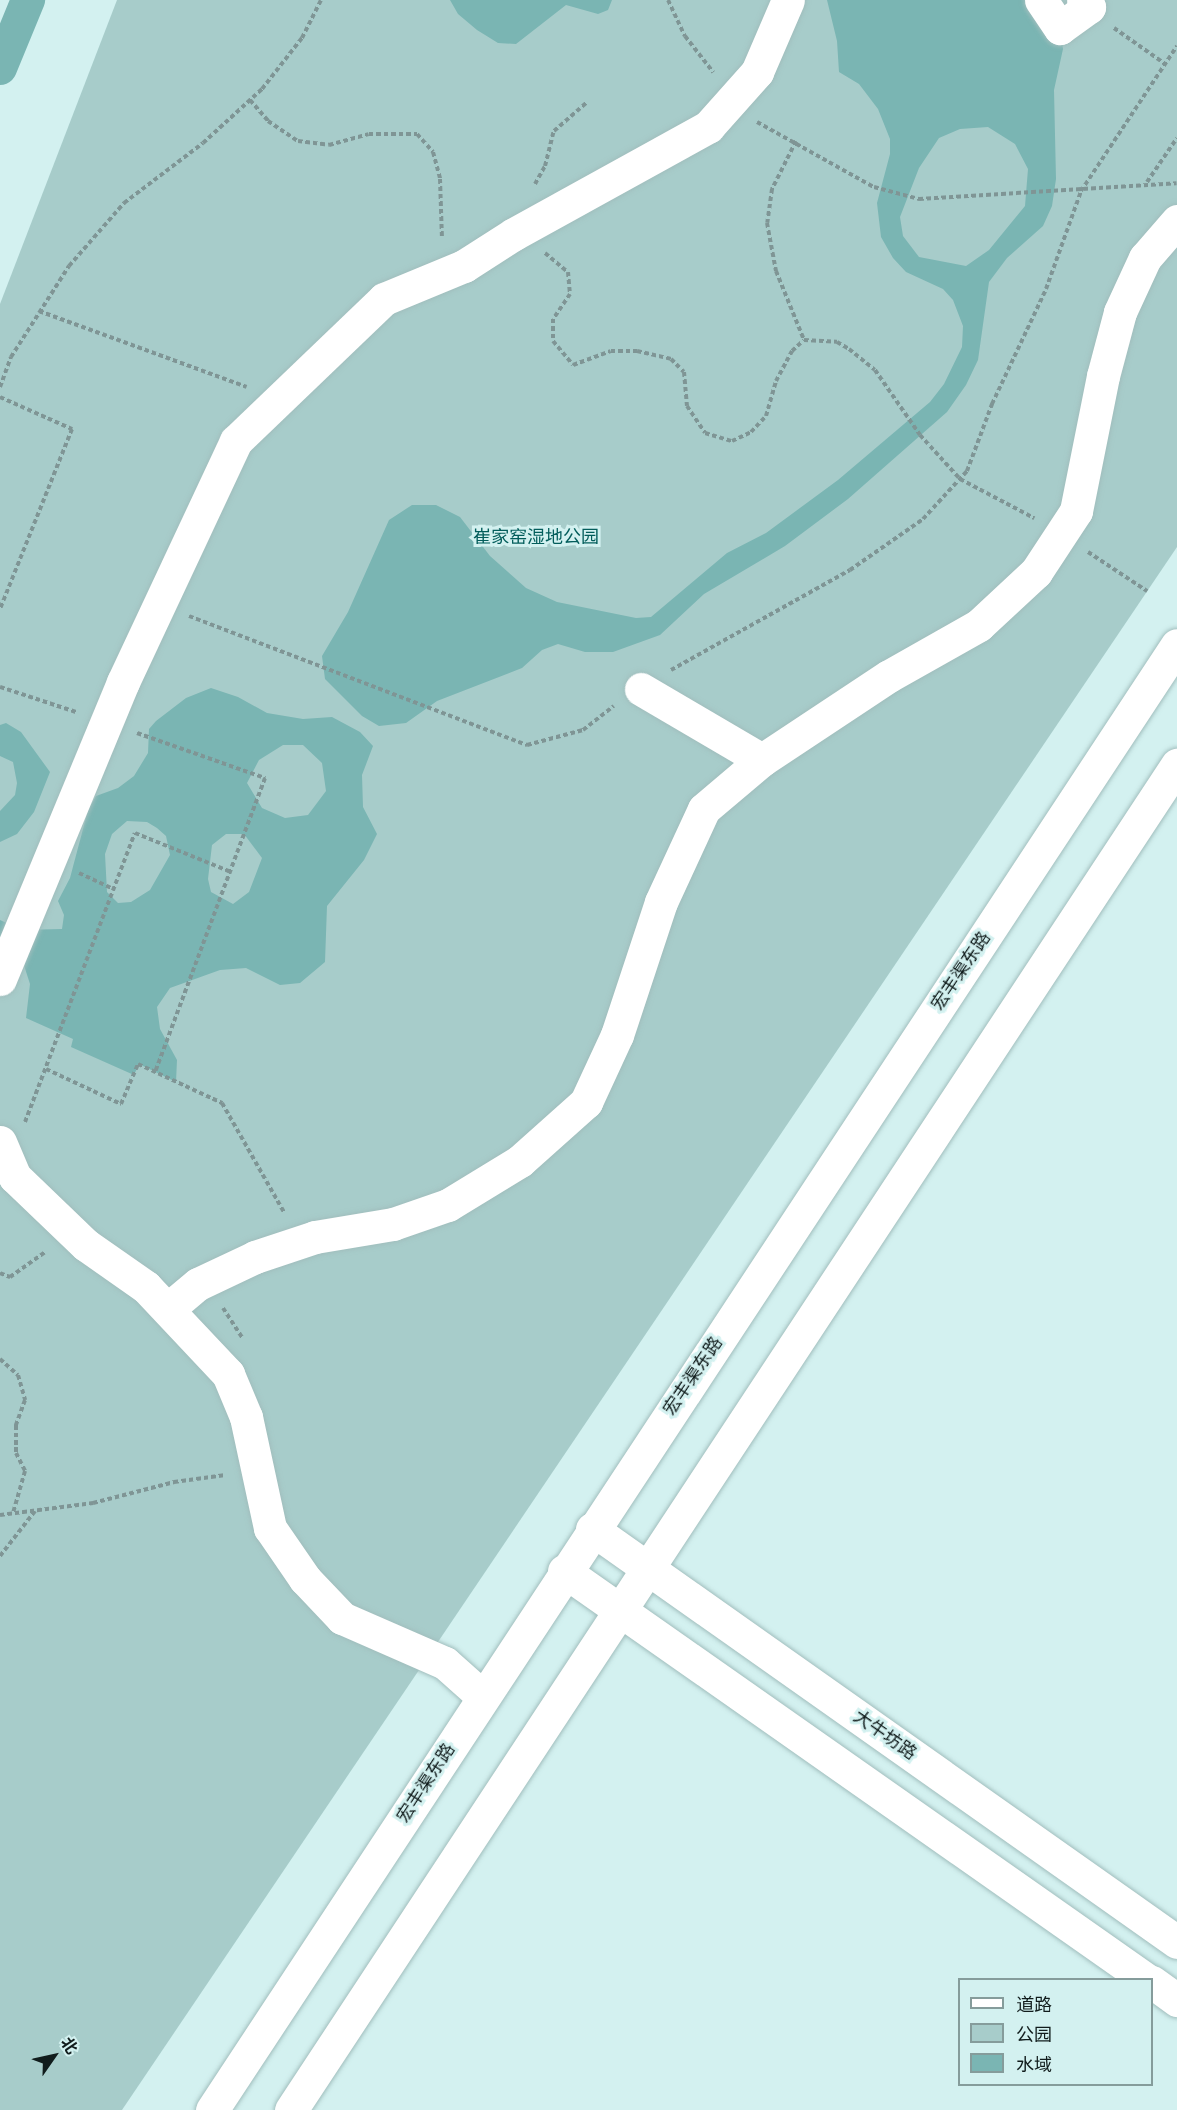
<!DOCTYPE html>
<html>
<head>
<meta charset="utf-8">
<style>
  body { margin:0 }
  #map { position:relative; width:1177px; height:2110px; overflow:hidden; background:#d3f1f0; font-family:Arial,"Noto Sans SC",sans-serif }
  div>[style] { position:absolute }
  .green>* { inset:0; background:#a7ccca }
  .water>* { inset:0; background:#7ab5b3 }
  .canal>* { height:34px; margin:-17px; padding:0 17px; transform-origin:17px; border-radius:17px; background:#7ab5b3 }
  .path>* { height:4px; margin-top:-2px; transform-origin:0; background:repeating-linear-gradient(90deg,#7f9595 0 4.5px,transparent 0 7.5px) }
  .roads { filter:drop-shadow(0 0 2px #a1bebd) drop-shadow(0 0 2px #a1bebd) }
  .street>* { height:33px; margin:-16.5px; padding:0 16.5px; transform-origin:16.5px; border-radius:16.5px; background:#fff }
  .secondary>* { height:33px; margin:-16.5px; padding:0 16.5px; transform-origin:16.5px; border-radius:16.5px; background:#fff }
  span { translate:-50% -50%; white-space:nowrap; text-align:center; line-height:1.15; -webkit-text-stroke:6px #d3f1f0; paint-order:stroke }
  .park-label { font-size:18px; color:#035d5b }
  .street-label { font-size:18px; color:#111c1c }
  .legend { position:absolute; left:958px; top:1978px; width:195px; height:108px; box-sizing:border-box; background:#d3f1f0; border:2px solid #859c9b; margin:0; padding:8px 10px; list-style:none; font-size:18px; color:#111c1c }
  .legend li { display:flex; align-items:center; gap:12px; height:30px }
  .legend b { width:30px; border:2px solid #859c9b }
  .north { position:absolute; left:24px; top:2026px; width:60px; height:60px; -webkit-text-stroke:4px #d3f1f0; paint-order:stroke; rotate:56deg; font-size:16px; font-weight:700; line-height:24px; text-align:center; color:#111c1c }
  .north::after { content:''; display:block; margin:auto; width:21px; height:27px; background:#111c1c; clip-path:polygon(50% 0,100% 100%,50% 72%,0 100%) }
</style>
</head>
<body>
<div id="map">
  <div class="green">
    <i style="clip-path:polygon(117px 0,1177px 0,1177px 547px,122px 2110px,0 2110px,0 304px)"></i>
  </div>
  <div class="water">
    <i style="clip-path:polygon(450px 0,612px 0,608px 10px,598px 14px,566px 5px,516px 44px,498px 43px,477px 30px,458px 14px)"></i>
    <i style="clip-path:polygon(evenodd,827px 0,1041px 0,1060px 28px,1063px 49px,1054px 90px,1056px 179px,1052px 206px,1043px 226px,1007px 258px,989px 282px,978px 360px,966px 385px,947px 412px,848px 499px,785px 546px,704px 594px,660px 635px,613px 652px,585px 652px,558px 644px,542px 650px,522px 668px,437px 701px,406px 723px,379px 726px,362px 716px,325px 679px,322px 656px,348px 612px,389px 520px,412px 505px,436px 505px,460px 517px,490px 556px,526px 588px,557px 602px,636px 618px,651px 617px,727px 553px,766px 533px,838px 480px,930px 402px,944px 384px,962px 347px,963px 326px,953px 300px,943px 289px,906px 272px,893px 258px,881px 237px,877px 203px,890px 154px,890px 139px,878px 109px,859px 84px,839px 72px,837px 41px,827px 0,988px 127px,1015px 144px,1028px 169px,1025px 206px,989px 250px,966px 266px,919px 257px,903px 236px,900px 217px,919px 168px,939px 138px,960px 129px,988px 127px)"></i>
    <i style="clip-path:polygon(evenodd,211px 688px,238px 697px,267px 713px,303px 719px,332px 717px,360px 732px,373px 746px,362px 775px,363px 807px,377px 834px,364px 860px,327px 906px,325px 962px,300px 983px,280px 985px,246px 968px,220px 970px,170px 988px,157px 1007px,160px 1029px,177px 1060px,176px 1082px,139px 1064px,134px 1075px,71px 1047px,73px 1039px,26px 1018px,30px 984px,21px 956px,0 945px,0 920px,22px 930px,62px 929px,64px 915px,58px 901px,70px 878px,88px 810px,96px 796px,118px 788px,134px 776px,148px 753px,149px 729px,156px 721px,186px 698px,211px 688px,283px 745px,303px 745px,322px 763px,326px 791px,308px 815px,285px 818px,262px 808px,247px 783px,259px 760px,283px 745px,211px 688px,127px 821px,147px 822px,157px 828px,166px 836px,170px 855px,150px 890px,131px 902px,118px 903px,107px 892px,105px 854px,112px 834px,127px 821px,211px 688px,226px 834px,244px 834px,262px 858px,249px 892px,233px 904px,211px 892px,208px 879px,212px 845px,226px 834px)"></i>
    <i style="clip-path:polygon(6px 723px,21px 732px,50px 772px,34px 812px,17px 834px,0 842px,0 811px,15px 795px,17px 783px,13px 762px,0 756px,0 725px)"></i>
  </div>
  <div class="canal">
    <i style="left:0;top:68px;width:74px;rotate:-67.6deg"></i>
  </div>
  <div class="path">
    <i style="left:668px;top:0;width:40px;rotate:65deg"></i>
    <i style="left:685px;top:36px;width:46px;rotate:52.1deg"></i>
    <i style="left:1114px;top:28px;width:62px;rotate:35.2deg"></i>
    <i style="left:250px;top:100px;width:28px;rotate:49deg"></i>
    <i style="left:268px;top:121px;width:36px;rotate:34deg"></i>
    <i style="left:298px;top:141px;width:31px;rotate:7deg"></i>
    <i style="left:329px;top:145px;width:41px;rotate:-15.4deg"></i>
    <i style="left:369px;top:134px;width:48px"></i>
    <i style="left:417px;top:134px;width:24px;rotate:48deg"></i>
    <i style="left:433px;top:152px;width:28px;rotate:75deg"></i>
    <i style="left:440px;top:179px;width:60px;rotate:88.1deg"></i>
    <i style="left:757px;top:122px;width:134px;rotate:29.1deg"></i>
    <i style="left:874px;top:187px;width:47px;rotate:14.9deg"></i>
    <i style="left:919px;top:199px;width:258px;rotate:-3.5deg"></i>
    <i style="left:796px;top:141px;width:54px;rotate:116.6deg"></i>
    <i style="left:772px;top:189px;width:34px;rotate:98deg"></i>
    <i style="left:767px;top:223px;width:49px;rotate:79.4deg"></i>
    <i style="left:776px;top:271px;width:74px;rotate:67.9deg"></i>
    <i style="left:804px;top:340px;width:33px;rotate:3deg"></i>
    <i style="left:837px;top:342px;width:14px;rotate:30deg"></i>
    <i style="left:849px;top:349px;width:33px;rotate:39deg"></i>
    <i style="left:875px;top:370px;width:79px;rotate:55.3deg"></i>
    <i style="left:920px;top:435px;width:59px;rotate:47.7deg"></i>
    <i style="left:960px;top:479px;width:84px;rotate:27.8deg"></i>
    <i style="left:1147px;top:182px;width:53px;rotate:-55.7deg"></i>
    <i style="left:535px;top:184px;width:21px;rotate:-61deg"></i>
    <i style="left:545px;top:166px;width:36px;rotate:-76deg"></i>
    <i style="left:554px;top:131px;width:43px;rotate:-41.2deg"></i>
    <i style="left:545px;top:253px;width:30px;rotate:40deg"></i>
    <i style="left:568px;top:272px;width:22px;rotate:85deg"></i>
    <i style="left:570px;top:294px;width:30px;rotate:124deg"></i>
    <i style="left:553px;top:319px;width:22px;rotate:90deg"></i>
    <i style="left:553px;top:341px;width:31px;rotate:50deg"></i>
    <i style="left:573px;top:365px;width:40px;rotate:-20.2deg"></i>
    <i style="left:611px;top:351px;width:26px"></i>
    <i style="left:637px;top:351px;width:35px;rotate:13deg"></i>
    <i style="left:671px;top:359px;width:18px;rotate:45deg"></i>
    <i style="left:684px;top:372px;width:34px;rotate:85deg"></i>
    <i style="left:687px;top:406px;width:32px;rotate:56deg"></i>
    <i style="left:705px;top:433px;width:28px;rotate:17deg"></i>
    <i style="left:732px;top:441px;width:21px;rotate:-25deg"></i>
    <i style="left:751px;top:432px;width:22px;rotate:-47deg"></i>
    <i style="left:766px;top:416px;width:36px;rotate:-74deg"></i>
    <i style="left:776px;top:381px;width:34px;rotate:-62deg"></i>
    <i style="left:792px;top:351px;width:16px;rotate:-43deg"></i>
    <i style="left:39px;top:311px;width:221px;rotate:20.1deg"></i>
    <i style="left:0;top:387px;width:32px;rotate:-70deg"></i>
    <i style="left:11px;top:357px;width:108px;rotate:-57.5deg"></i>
    <i style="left:69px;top:266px;width:84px;rotate:-48.9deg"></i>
    <i style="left:124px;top:203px;width:99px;rotate:-37.2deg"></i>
    <i style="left:203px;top:143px;width:80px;rotate:-42.5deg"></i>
    <i style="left:262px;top:89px;width:65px;rotate:-51.9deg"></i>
    <i style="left:302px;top:38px;width:42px;rotate:-63.4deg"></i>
    <i style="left:0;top:397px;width:79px;rotate:24deg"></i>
    <i style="left:72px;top:429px;width:194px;rotate:111.8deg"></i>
    <i style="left:1088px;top:552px;width:71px;rotate:33.5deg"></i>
    <i style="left:189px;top:616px;width:362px;rotate:20.9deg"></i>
    <i style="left:527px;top:745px;width:58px;rotate:-15deg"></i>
    <i style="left:583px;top:730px;width:39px;rotate:-38deg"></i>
    <i style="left:671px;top:670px;width:205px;rotate:-29.2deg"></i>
    <i style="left:850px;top:570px;width:89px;rotate:-34.9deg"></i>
    <i style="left:923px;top:519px;width:65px;rotate:-47.5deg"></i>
    <i style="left:967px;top:471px;width:72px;rotate:-69.5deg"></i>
    <i style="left:992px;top:404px;width:127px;rotate:-64.8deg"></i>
    <i style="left:1046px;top:289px;width:104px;rotate:-70.3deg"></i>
    <i style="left:1081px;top:191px;width:174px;rotate:-56.5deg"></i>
    <i style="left:0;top:687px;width:80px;rotate:18.2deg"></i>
    <i style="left:137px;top:733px;width:136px;rotate:19.4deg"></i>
    <i style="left:265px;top:778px;width:314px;rotate:110.5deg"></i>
    <i style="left:79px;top:873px;width:38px;rotate:25deg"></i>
    <i style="left:46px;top:1069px;width:83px;rotate:25deg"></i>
    <i style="left:121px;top:1104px;width:43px;rotate:-67deg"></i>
    <i style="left:138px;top:1064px;width:93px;rotate:24.9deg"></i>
    <i style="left:222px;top:1103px;width:125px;rotate:60.4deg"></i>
    <i style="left:25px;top:1122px;width:309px;rotate:-69.2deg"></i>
    <i style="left:135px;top:833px;width:104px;rotate:22.1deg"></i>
    <i style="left:0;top:1273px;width:11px;rotate:22deg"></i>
    <i style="left:10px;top:1277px;width:43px;rotate:-35.5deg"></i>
    <i style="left:223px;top:1308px;width:35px;rotate:57deg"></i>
    <i style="left:0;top:1359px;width:24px;rotate:42deg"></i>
    <i style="left:18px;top:1375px;width:26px;rotate:74deg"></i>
    <i style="left:25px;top:1400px;width:27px;rotate:110deg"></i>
    <i style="left:16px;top:1425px;width:28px;rotate:90deg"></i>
    <i style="left:16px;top:1453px;width:20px;rotate:63deg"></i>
    <i style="left:25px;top:1471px;width:44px;rotate:105.9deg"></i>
    <i style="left:0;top:1515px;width:94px;rotate:-7.4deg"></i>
    <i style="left:93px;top:1503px;width:84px;rotate:-14.5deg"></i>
    <i style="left:174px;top:1482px;width:52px;rotate:-7.7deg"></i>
    <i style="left:0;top:1556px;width:57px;rotate:-52.1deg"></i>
  </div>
  <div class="roads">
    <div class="street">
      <i style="left:1041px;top:0;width:34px;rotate:56deg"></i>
      <i style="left:1060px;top:28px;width:36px;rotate:-36deg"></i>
      <i style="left:1089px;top:7px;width:9px;rotate:-131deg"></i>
      <i style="left:641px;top:689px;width:140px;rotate:30.4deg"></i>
      <i style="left:0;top:979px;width:321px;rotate:-67.5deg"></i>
      <i style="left:123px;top:682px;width:266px;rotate:-64.9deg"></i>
      <i style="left:236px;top:441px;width:205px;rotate:-43.8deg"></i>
      <i style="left:384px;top:299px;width:87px;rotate:-22.4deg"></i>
      <i style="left:464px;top:266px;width:59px;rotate:-32.6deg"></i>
      <i style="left:514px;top:234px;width:222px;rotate:-28.9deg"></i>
      <i style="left:708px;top:127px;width:74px;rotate:-48.3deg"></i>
      <i style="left:757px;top:72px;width:78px;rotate:-66.7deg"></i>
      <i style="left:0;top:1142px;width:38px;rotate:67deg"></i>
      <i style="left:15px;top:1177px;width:98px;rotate:43.8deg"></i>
      <i style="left:86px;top:1245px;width:73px;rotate:35deg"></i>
      <i style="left:146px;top:1287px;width:120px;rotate:46.7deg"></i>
      <i style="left:228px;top:1374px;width:47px;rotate:67.3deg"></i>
      <i style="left:246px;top:1417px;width:114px;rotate:77.8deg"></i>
      <i style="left:270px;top:1528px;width:62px;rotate:55.5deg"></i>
      <i style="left:305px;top:1579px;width:54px;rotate:46.5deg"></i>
      <i style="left:342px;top:1618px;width:112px;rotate:23.6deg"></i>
      <i style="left:445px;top:1663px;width:50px;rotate:41.7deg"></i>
      <i style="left:168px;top:1309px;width:39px;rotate:-40deg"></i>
      <i style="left:198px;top:1284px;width:63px;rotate:-25.3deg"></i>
      <i style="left:255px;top:1257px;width:63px;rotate:-18.4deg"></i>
      <i style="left:315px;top:1237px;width:79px;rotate:-9.5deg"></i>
      <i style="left:393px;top:1224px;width:58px;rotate:-19.1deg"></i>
      <i style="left:448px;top:1205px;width:84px;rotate:-31.4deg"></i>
      <i style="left:520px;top:1161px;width:89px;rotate:-41.8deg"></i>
      <i style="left:586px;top:1102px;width:74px;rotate:-65.2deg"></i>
      <i style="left:617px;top:1035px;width:140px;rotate:-71.7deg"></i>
      <i style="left:661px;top:902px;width:102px;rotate:-65.2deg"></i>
      <i style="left:704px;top:809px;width:76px;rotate:-40.2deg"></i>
      <i style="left:762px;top:760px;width:152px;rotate:-33.5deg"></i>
      <i style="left:889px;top:676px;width:103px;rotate:-29.5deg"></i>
      <i style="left:979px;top:625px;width:78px;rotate:-42.9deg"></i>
      <i style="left:1036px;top:572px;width:73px;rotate:-56.7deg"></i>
      <i style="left:1076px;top:511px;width:138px;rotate:-78.7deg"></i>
      <i style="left:1103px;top:376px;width:66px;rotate:-75.1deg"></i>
      <i style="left:1120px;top:312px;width:60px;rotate:-65.2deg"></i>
      <i style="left:1145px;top:258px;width:49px;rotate:-49.1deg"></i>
    </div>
    <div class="secondary">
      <i style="left:592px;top:1529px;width:716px;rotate:35.22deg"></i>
      <i style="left:564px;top:1571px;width:712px;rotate:35.05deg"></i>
      <i style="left:1152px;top:1982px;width:31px;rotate:36deg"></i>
      <i style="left:212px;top:2110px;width:1754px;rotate:-56.63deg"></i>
      <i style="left:291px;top:2110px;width:1611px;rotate:-56.63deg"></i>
    </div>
  </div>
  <div class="park-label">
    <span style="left:536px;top:537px">崔家窑湿地公园</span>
  </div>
  <div class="street-label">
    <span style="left:961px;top:971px;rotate:-56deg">宏丰渠东路</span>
    <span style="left:693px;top:1376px;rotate:-56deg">宏丰渠东路</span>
    <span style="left:885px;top:1735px;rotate:35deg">大牛坊路</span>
    <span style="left:426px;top:1783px;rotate:-57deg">宏丰渠东路</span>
  </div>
  <ul class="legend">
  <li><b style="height:8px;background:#fff"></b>道路</li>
  <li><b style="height:16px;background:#a7ccca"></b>公园</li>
  <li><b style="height:16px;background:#7ab5b3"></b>水域</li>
  </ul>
  <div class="north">北</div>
</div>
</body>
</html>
